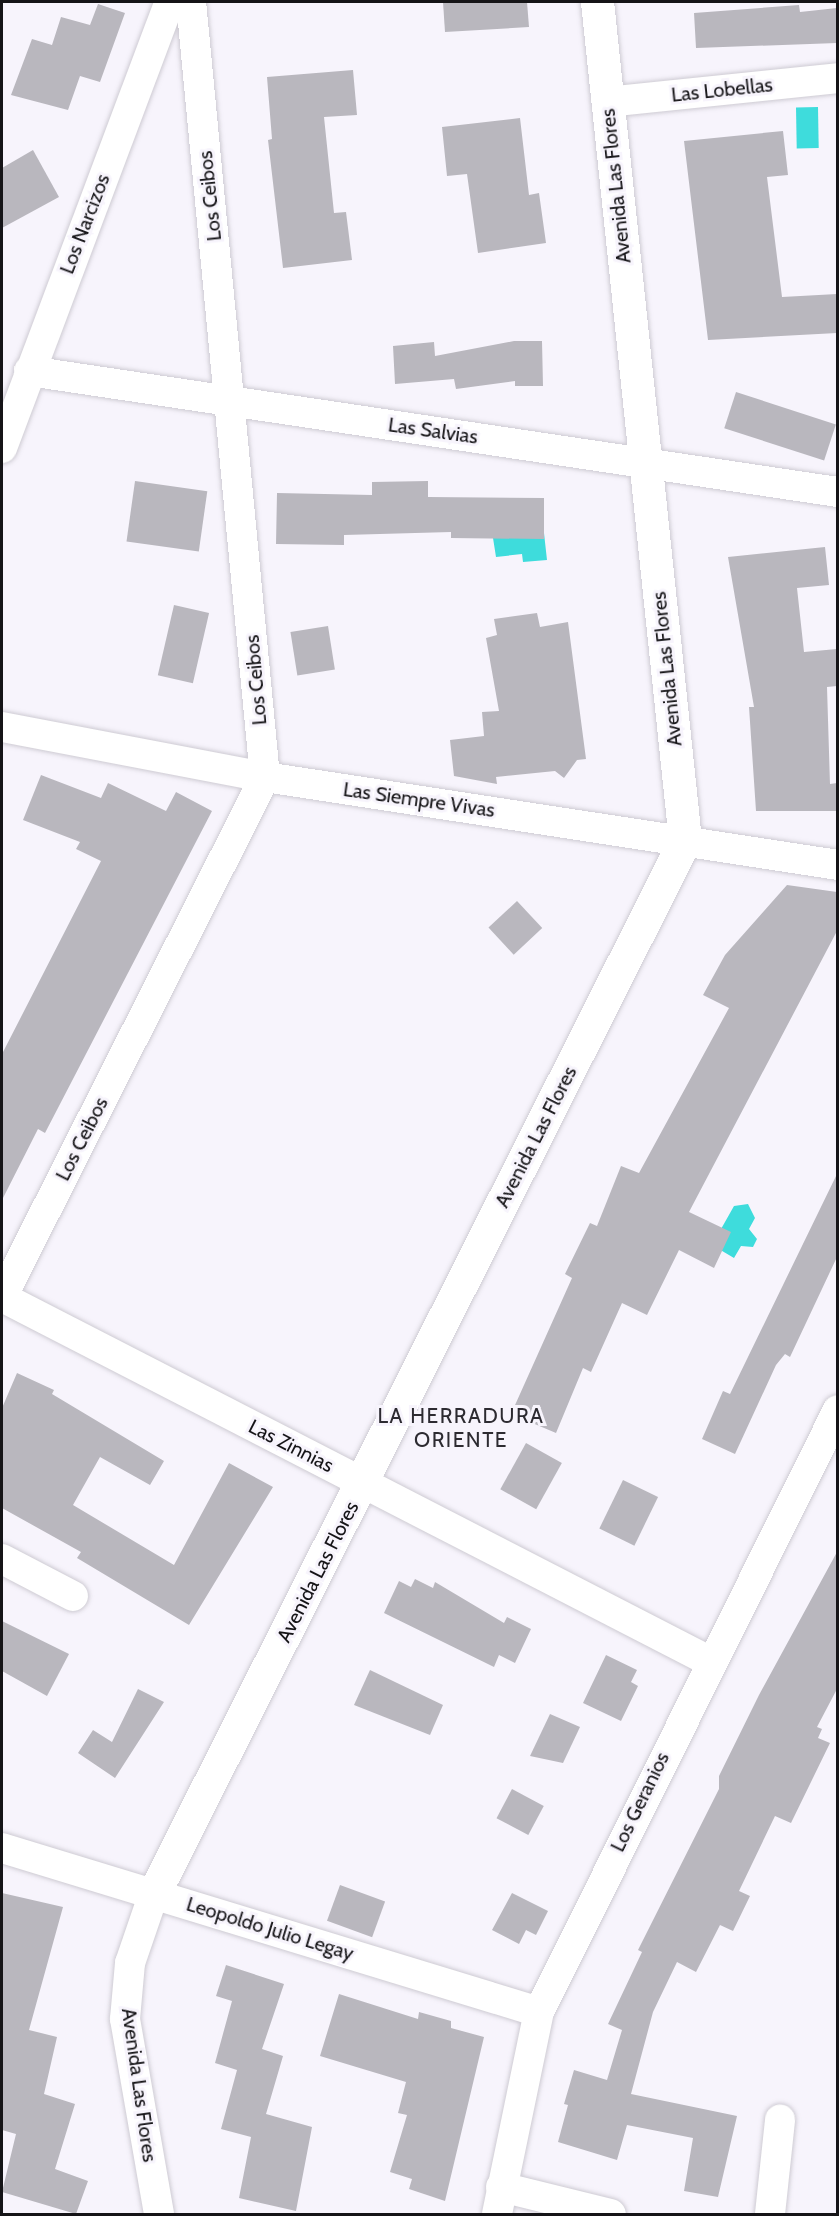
<!DOCTYPE html>
<html>
<head>
<meta charset="utf-8">
<style>
  body { margin:0 }
  #map { position:relative; width:839px; height:2216px; overflow:hidden; background:#f7f4fc; font-family:Cabin,sans-serif }
  div>[style] { position:absolute }
  .water>* { inset:0; background:#3edcdc; transform-origin:0 0 }
  .building>* { inset:0; background:#b9b7be; transform-origin:0 0 }
  .roads { filter:drop-shadow(0 0 2px #cecbd3) drop-shadow(0 0 2px #cecbd3) }
  .minor>* { height:30px; margin:-15px; padding:0 15px; transform-origin:15px; border-radius:15px; background:#fff }
  .tertiary>* { height:33px; margin:-16.5px; padding:0 16.5px; transform-origin:16.5px; border-radius:16.5px; background:#fff }
  span { translate:-50% -50%; white-space:nowrap; text-align:center; line-height:1.15; -webkit-text-stroke:6px #f7f4fc; paint-order:stroke }
  .street-label { font-size:20px; color:#151417 }
  .neighbourhood-label { font-size:21px; color:#2d2b31; letter-spacing:1.5px }
  .frame { position:absolute; inset:0; border:3px solid #151417; pointer-events:none }
</style>
</head>
<body>
<div id="map">
  <div class="water">
    <i style="left:818px;top:107px;width:41px;height:22px;rotate:89deg"></i>
    <i style="clip-path:polygon(544px 533px,547px 560px,523px 562px,522px 554px,496px 557px,493px 538px)"></i>
    <i style="clip-path:polygon(748px 1204px,755px 1218px,749px 1229px,757px 1239px,753px 1247px,741px 1246px,734px 1258px,712px 1245px,734px 1206px)"></i>
  </div>
  <div class="building">
    <i style="clip-path:polygon(443px 2px,527px 2px,529px 27px,445px 32px)"></i>
    <i style="clip-path:polygon(98px 4px,125px 13px,100px 82px,80px 76px,68px 110px,11px 95px,32px 39px,52px 45px,61px 17px,90px 25px)"></i>
    <i style="clip-path:polygon(799px 5px,800px 12px,837px 8px,837px 43px,696px 48px,694px 13px)"></i>
    <i style="clip-path:polygon(353px 70px,357px 115px,324px 117px,334px 213px,346px 212px,352px 260px,283px 268px,268px 140px,272px 139px,267px 77px)"></i>
    <i style="clip-path:polygon(520px 118px,529px 195px,539px 193px,546px 243px,478px 253px,467px 174px,447px 176px,442px 127px)"></i>
    <i style="clip-path:polygon(783px 131px,788px 175px,767px 177px,782px 297px,837px 294px,837px 333px,708px 340px,684px 141px)"></i>
    <i style="clip-path:polygon(33px 150px,59px 197px,2px 228px,2px 168px)"></i>
    <i style="clip-path:polygon(514px 341px,542px 341px,543px 386px,515px 386px,515px 381px,456px 389px,454px 379px,395px 384px,393px 346px,434px 342px,435px 356px)"></i>
    <i style="left:736px;top:392px;width:105px;height:38px;rotate:18deg"></i>
    <i style="left:135px;top:481px;width:73px;height:61px;rotate:8deg"></i>
    <i style="clip-path:polygon(428px 481px,428px 497px,544px 498px,544px 539px,451px 538px,451px 532px,344px 535px,344px 545px,276px 544px,277px 493px,372px 495px,372px 482px)"></i>
    <i style="clip-path:polygon(825px 547px,829px 585px,797px 588px,804px 652px,837px 649px,837px 686px,827px 687px,830px 784px,837px 783px,837px 811px,756px 811px,749px 707px,754px 707px,728px 557px)"></i>
    <i style="left:174px;top:605px;width:36px;height:72px;rotate:13deg"></i>
    <i style="clip-path:polygon(537px 613px,540px 627px,568px 622px,586px 759px,577px 760px,564px 778px,555px 771px,496px 777px,497px 784px,454px 776px,450px 740px,484px 736px,482px 712px,499px 711px,486px 638px,497px 635px,494px 619px)"></i>
    <i style="left:328px;top:626px;width:44px;height:38px;rotate:81deg"></i>
    <i style="clip-path:polygon(41px 775px,101px 798px,108px 783px,166px 811px,176px 792px,212px 811px,45px 1133px,38px 1129px,2px 1200px,2px 1054px,101px 861px,76px 849px,80px 842px,23px 820px)"></i>
    <i style="clip-path:polygon(787px 885px,837px 892px,837px 931px,689px 1212px,731px 1232px,714px 1268px,679px 1250px,647px 1315px,622px 1303px,591px 1372px,583px 1368px,556px 1433px,511px 1414px,572px 1278px,565px 1274px,590px 1223px,597px 1226px,621px 1166px,639px 1173px,729px 1008px,703px 995px,725px 955px)"></i>
    <i style="left:517px;top:901px;width:37px;height:39px;rotate:47deg"></i>
    <i style="clip-path:polygon(837px 1174px,837px 1257px,790px 1357px,785px 1354px,776px 1365px,735px 1454px,702px 1439px,723px 1391px,730px 1394px)"></i>
    <i style="clip-path:polygon(17px 1373px,54px 1390px,52px 1394px,164px 1461px,150px 1485px,100px 1457px,73px 1505px,174px 1565px,229px 1463px,273px 1487px,189px 1625px,77px 1558px,81px 1552px,2px 1508px,2px 1408px)"></i>
    <i style="left:526px;top:1443px;width:41px;height:53px;rotate:29deg"></i>
    <i style="left:623px;top:1480px;width:39px;height:54px;rotate:26deg"></i>
    <i style="clip-path:polygon(837px 1552px,837px 1689px,817px 1727px,822px 1729px,818px 1738px,830px 1743px,791px 1823px,775px 1816px,739px 1891px,750px 1896px,733px 1931px,720px 1925px,696px 1972px,677px 1962px,653px 2012px,631px 2094px,737px 2116px,718px 2197px,684px 2191px,693px 2138px,627px 2125px,617px 2160px,558px 2142px,568px 2105px,564px 2104px,574px 2070px,607px 2080px,622px 2030px,608px 2024px,642px 1952px,638px 1950px,719px 1789px,719px 1776px,759px 1695px)"></i>
    <i style="clip-path:polygon(415px 1579px,433px 1588px,435px 1582px,504px 1623px,507px 1617px,531px 1629px,515px 1663px,499px 1655px,494px 1667px,384px 1613px,399px 1581px,411px 1587px)"></i>
    <i style="clip-path:polygon(2px 1621px,69px 1654px,47px 1696px,2px 1671px)"></i>
    <i style="clip-path:polygon(606px 1655px,637px 1670px,631px 1682px,638px 1686px,621px 1721px,583px 1703px)"></i>
    <i style="clip-path:polygon(370px 1670px,443px 1705px,430px 1735px,354px 1705px)"></i>
    <i style="clip-path:polygon(138px 1689px,164px 1702px,115px 1778px,78px 1753px,93px 1730px,112px 1742px)"></i>
    <i style="clip-path:polygon(550px 1714px,580px 1727px,563px 1763px,530px 1756px)"></i>
    <i style="left:512px;top:1789px;width:36px;height:33px;rotate:28deg"></i>
    <i style="left:340px;top:1885px;width:48px;height:38px;rotate:20deg"></i>
    <i style="clip-path:polygon(2px 1893px,63px 1907px,29px 2030px,57px 2037px,44px 2094px,75px 2104px,55px 2169px,88px 2181px,76px 2214px,2px 2192px,16px 2134px,2px 2130px)"></i>
    <i style="clip-path:polygon(512px 1893px,548px 1911px,536px 1935px,526px 1930px,519px 1944px,492px 1930px)"></i>
    <i style="clip-path:polygon(226px 1965px,284px 1984px,262px 2049px,283px 2056px,266px 2114px,312px 2127px,296px 2211px,239px 2198px,251px 2137px,221px 2129px,237px 2070px,215px 2063px,232px 2001px,216px 1996px)"></i>
    <i style="clip-path:polygon(339px 1994px,418px 2019px,419px 2012px,451px 2021px,451px 2028px,484px 2037px,445px 2201px,409px 2189px,412px 2179px,390px 2172px,407px 2115px,398px 2113px,406px 2082px,320px 2056px)"></i>
  </div>
  <div class="roads">
    <div class="minor">
      <i style="left:607px;top:102px;width:232px;rotate:-5.9deg"></i>
      <i style="left:29px;top:371px;width:818px;rotate:8.51deg"></i>
      <i style="left:2px;top:448px;width:477px;rotate:-69.4deg"></i>
      <i style="left:2px;top:727px;width:268px;rotate:10.8deg"></i>
      <i style="left:265px;top:777px;width:580px;rotate:8.73deg"></i>
      <i style="left:2px;top:1297px;width:583px;rotate:-63.17deg"></i>
      <i style="left:265px;top:777px;width:779px;rotate:-95.45deg"></i>
      <i style="left:2px;top:1297px;width:795px;rotate:27.24deg"></i>
      <i style="left:2px;top:1559px;width:80px;rotate:27.5deg"></i>
      <i style="left:2px;top:1848px;width:561px;rotate:16.98deg"></i>
      <i style="left:154px;top:1893px;width:74px;rotate:108.9deg"></i>
      <i style="left:130px;top:1963px;width:56px;rotate:95.1deg"></i>
      <i style="left:125px;top:2019px;width:198px;rotate:80.1deg"></i>
      <i style="left:501px;top:2187px;width:113px;rotate:13.8deg"></i>
      <i style="left:497px;top:2214px;width:206px;rotate:-78.3deg"></i>
      <i style="left:539px;top:2012px;width:672px;rotate:-63.59deg"></i>
      <i style="left:770px;top:2214px;width:95px;rotate:-83.9deg"></i>
    </div>
    <div class="tertiary">
      <i style="left:154px;top:1893px;width:1179px;rotate:-63.24deg"></i>
      <i style="left:685px;top:840px;width:843px;rotate:-95.99deg"></i>
    </div>
  </div>
  <div class="street-label">
    <span style="left:722px;top:90px;rotate:-6deg">Las Lobellas</span>
    <span style="left:616px;top:186px;rotate:-96deg">Avenida Las Flores</span>
    <span style="left:210px;top:196px;rotate:-96deg">Los Ceibos</span>
    <span style="left:85px;top:224px;rotate:-69deg">Los Narcizos</span>
    <span style="left:433px;top:431px;rotate:8deg">Las Salvias</span>
    <span style="left:667px;top:669px;rotate:-96deg">Avenida Las Flores</span>
    <span style="left:256px;top:680px;rotate:-95deg">Los Ceibos</span>
    <span style="left:419px;top:800px;rotate:8deg">Las Siempre Vivas</span>
    <span style="left:536px;top:1137px;rotate:-63deg">Avenida Las Flores</span>
    <span style="left:82px;top:1139px;rotate:-63deg">Los Ceibos</span>
    <span style="left:291px;top:1446px;rotate:27deg">Las Zinnias</span>
    <span style="left:318px;top:1572px;rotate:-63deg">Avenida Las Flores</span>
    <span style="left:640px;top:1802px;rotate:-64deg">Los Geranios</span>
    <span style="left:270px;top:1929px;rotate:17deg">Leopoldo Julio Legay</span>
    <span style="left:139px;top:2085px;rotate:82deg">Avenida Las Flores</span>
  </div>
  <div class="neighbourhood-label">
    <span style="left:461px;top:1428px">LA HERRADURA<br>ORIENTE</span>
  </div>
  <div class="frame"></div>
</div>
</body>
</html>
